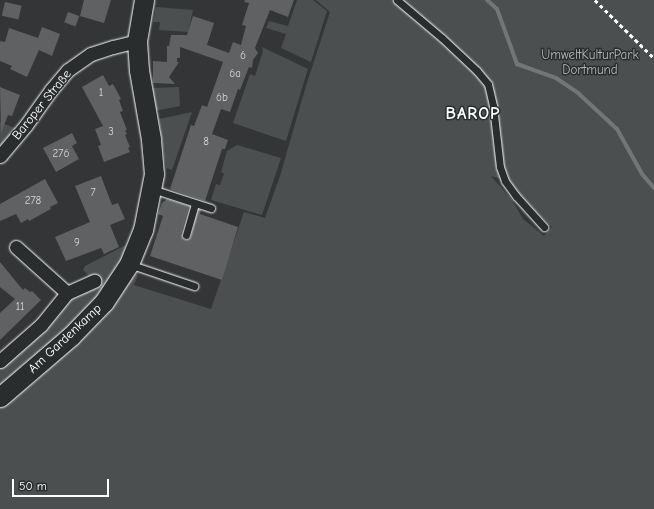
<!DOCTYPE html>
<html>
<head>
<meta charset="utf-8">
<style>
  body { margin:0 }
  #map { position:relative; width:654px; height:509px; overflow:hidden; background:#333536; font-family:"Comic Neue",sans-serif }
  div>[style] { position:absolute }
  .green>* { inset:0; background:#4c4f50 }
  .stream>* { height:4px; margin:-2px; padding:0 2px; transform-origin:2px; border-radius:2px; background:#737576 }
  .building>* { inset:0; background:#5f6162; transform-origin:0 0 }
  .path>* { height:2.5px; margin-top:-1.25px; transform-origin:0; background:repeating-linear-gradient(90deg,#fff 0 4px,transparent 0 7px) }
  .roads { filter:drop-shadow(0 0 1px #fff) drop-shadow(0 0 1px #fff) }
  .lane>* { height:7px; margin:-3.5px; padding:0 3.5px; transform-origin:3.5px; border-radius:3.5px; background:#2a2d2e }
  .street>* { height:13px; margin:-6.5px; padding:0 6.5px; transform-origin:6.5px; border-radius:6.5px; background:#2a2d2e }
  .secondary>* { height:19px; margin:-9.5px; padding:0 9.5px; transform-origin:9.5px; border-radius:9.5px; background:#2a2d2e }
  span { translate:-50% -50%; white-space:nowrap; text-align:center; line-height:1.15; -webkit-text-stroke:3px #2a2d2e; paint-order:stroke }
  .number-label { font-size:11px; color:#d7d8d8 }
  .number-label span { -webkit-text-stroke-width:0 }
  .park-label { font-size:13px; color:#b7b9b9 }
  .street-label { font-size:13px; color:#fff }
  .district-label { font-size:17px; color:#fff; font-weight:700; letter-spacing:1px }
  .scale { position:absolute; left:12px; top:479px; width:97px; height:18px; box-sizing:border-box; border:2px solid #fff; border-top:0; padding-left:5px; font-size:12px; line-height:14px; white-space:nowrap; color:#fff; -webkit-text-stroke:3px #2a2d2e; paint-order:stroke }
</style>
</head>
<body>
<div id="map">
  <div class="green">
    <i style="clip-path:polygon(297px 0,313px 0,327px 11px,311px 62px,281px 48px,286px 34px,266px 28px,269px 21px,288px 26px)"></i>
    <i style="clip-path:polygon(evenodd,316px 0,654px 0,654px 509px,0 509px,0 405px,132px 273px,138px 275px,134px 285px,211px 309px,244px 212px,265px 218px,280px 176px,305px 89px,330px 12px,316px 0,491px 176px,508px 181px,534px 210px,552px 227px,544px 236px,523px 219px,512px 200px,491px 176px)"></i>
    <i style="clip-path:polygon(156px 7px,193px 10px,188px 32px,159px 30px,160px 22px,153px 22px)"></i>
    <i style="clip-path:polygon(262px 47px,308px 69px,286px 141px,233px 123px,250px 74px,255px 76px,263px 51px)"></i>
    <i style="clip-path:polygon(179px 87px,180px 106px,155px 111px,152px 88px)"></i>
    <i style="clip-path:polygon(192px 112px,172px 170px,166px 168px,159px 119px)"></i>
    <i style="clip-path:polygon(0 122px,15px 128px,0 151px)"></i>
    <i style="clip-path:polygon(237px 145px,281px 158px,262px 215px,211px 200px,216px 184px,220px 185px,224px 174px,221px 172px,227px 151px)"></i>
    <i style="clip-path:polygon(126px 245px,121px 260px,129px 264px,0 397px,0 361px,91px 278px,83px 270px,85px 266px)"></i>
  </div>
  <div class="stream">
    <i style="left:487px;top:0;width:13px;rotate:42deg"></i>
    <i style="left:497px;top:9px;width:59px;rotate:70deg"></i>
    <i style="left:517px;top:64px;width:41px;rotate:19.7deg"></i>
    <i style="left:556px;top:78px;width:27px;rotate:34deg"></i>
    <i style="left:578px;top:93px;width:53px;rotate:42.7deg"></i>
    <i style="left:617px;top:129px;width:51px;rotate:60.9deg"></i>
    <i style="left:642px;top:174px;width:18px;rotate:49deg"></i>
  </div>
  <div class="building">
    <i style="clip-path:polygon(84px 0,111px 0,104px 23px,80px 16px)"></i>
    <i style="clip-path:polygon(245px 0,294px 0,288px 17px,270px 10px,255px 48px,258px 53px,253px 60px,252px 68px,249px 67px,240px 90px,238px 89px,230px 112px,221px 109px,212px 134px,228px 140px,225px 149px,222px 149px,205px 201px,170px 189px,191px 125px,194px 126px,202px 105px,207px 107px,223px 62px,180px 47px,180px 58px,177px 58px,177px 62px,179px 62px,169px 77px,175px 84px,153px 83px,153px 61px,167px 62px,167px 46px,169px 46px,171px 35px,187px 35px,193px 16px,214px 23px,207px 45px,229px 53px,233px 42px,241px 45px,246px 26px,242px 25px,249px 3px,244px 2px)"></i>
    <i style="left:5px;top:2px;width:17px;height:14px;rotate:13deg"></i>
    <i style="left:68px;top:12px;width:12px;height:11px;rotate:20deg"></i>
    <i style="clip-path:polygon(42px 27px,60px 34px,52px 56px,39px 50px,27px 77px,10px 69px,12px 66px,0 61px,0 41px,5px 42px,9px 28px,38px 38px)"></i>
    <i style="clip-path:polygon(103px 75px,109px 86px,113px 84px,121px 99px,119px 100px,123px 111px,120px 112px,127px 130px,125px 130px,127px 134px,125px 135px,130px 147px,128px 148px,130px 152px,104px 162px,98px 146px,101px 145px,95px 129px,103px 126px,82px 87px)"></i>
    <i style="clip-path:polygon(0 87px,20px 95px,12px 116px,8px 115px,1px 133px)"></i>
    <i style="clip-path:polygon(72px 133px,77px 143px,72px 146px,79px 159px,56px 172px,43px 148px)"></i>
    <i style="clip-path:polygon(101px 176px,112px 205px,118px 203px,125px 219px,110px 225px,119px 247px,104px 254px,101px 248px,66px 261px,55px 237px,90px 222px,75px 186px)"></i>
    <i style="clip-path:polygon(45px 179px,58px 203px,50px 207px,51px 209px,29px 221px,28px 219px,21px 223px,16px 214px,0 221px,0 204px)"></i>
    <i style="clip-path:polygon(167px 199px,189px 206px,181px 234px,184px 240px,188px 240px,191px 237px,198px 209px,201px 210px,200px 214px,238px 227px,222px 280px,150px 256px,163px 216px,158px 214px,162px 203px)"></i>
    <i style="clip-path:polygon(0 262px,23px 290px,25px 288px,30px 292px,32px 291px,41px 300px,0 340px,0 313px,15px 299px,0 287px)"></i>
  </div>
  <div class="path">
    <i style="left:595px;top:0;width:83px;rotate:44.5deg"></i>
  </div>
  <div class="roads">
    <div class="lane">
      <i style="left:397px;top:0;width:59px;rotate:40.2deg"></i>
      <i style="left:442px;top:38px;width:48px;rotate:43.3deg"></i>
      <i style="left:477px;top:71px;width:17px;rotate:50deg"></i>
      <i style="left:488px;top:84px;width:23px;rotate:77deg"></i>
      <i style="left:493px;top:106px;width:61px;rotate:83.5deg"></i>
      <i style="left:500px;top:167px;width:15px;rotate:70deg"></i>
      <i style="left:505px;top:181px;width:19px;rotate:54deg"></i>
      <i style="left:516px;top:196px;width:42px;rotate:47.9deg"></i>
      <i style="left:152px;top:189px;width:62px;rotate:17.9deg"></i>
      <i style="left:186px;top:235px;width:33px;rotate:-74deg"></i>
      <i style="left:129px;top:264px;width:69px;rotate:18.7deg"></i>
    </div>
    <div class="street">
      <i style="left:0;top:156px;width:40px;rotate:-50deg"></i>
      <i style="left:26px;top:125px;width:43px;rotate:-54.5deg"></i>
      <i style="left:51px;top:90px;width:26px;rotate:-50deg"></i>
      <i style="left:68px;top:70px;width:28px;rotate:-35deg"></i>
      <i style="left:91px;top:54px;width:23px;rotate:-18deg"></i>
      <i style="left:113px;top:47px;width:25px;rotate:-14deg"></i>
      <i style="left:16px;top:247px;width:69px;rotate:42deg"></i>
      <i style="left:0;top:361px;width:55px;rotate:-41.3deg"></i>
      <i style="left:41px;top:325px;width:41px;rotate:-50.9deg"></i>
      <i style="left:67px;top:293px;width:30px;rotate:-24deg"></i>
    </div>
    <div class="secondary">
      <i style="left:0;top:397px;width:94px;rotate:-40.7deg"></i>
      <i style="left:71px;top:336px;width:47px;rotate:-45.9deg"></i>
      <i style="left:104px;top:302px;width:45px;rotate:-56.7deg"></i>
      <i style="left:129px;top:264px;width:37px;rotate:-68deg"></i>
      <i style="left:143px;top:230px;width:57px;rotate:-78.9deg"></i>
      <i style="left:154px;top:174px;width:35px;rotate:-95deg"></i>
      <i style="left:151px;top:139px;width:70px;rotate:-99.9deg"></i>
      <i style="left:139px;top:70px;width:29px;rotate:-94deg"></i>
      <i style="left:137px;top:41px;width:42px;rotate:-80.3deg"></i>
    </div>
  </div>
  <div class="number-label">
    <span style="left:243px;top:56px">6</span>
    <span style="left:235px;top:74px">6a</span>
    <span style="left:101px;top:93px">1</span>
    <span style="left:222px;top:98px">6b</span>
    <span style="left:111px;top:132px">3</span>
    <span style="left:206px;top:142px">8</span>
    <span style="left:61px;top:154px">276</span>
    <span style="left:93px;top:193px">7</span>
    <span style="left:33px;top:201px">278</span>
    <span style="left:77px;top:243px">9</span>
    <span style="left:20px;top:307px">11</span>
  </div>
  <div class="park-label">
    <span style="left:590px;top:63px">UmweltKulturPark<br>Dortmund</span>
  </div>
  <div class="street-label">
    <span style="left:42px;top:105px;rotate:-51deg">Baroper Straße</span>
    <span style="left:65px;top:339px;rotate:-43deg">Am Gardenkamp</span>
  </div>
  <div class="district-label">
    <span style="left:473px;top:114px">BAROP</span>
  </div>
  <div class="scale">50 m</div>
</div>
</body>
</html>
